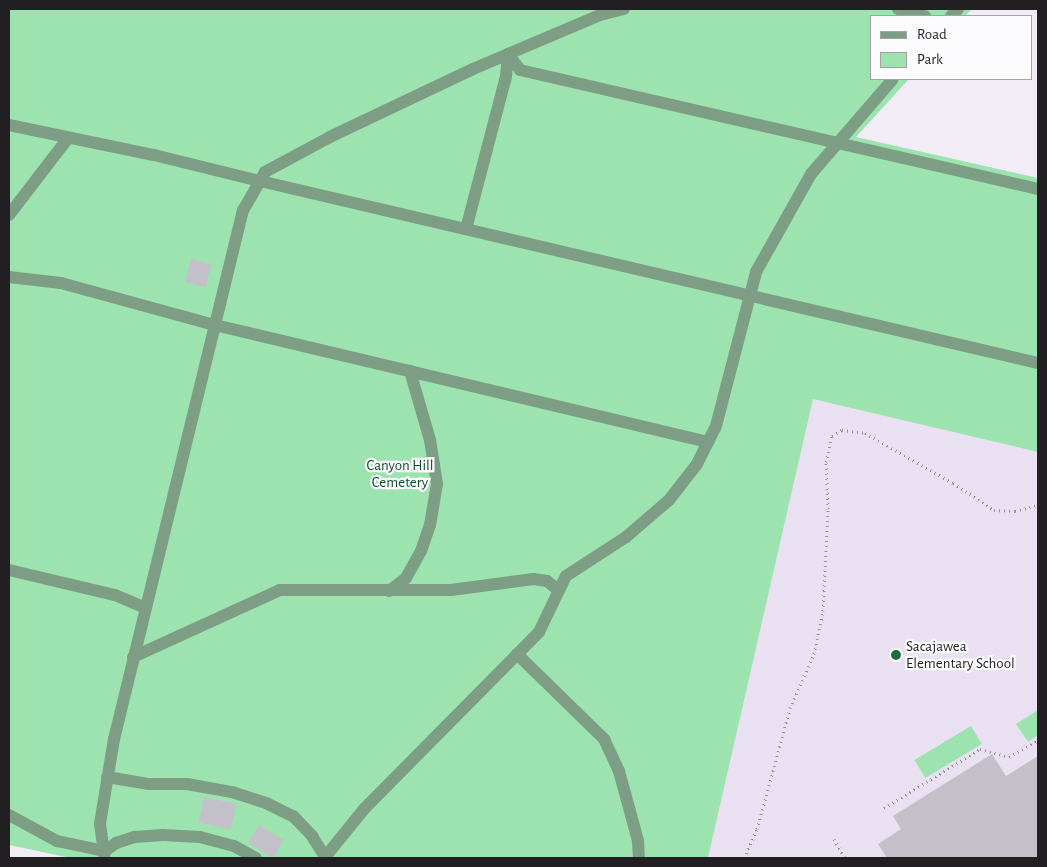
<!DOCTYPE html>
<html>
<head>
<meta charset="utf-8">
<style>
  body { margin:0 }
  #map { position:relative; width:1047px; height:867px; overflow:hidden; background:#f1ecf5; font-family:"Alegreya Sans",sans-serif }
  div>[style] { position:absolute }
  .built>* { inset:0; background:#e9e1f1 }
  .green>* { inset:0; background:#9ce3af; transform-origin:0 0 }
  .building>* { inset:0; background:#c4c0c9; transform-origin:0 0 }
  .path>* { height:3px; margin-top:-1.5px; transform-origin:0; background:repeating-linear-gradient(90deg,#97939a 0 1px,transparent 0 5px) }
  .minor>* { height:12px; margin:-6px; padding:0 6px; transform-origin:6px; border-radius:6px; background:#7d9e85 }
  .dots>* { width:14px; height:14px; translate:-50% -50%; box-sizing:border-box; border:2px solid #fcfbfe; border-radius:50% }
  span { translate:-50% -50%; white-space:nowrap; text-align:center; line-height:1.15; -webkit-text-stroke:4.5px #fcfbfe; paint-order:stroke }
  .park-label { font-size:15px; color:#0d4a26 }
  .poi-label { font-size:15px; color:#211f22 }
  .left { translate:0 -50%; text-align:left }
  .frame { position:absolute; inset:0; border:10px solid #211f22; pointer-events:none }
  .legend { position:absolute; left:870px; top:15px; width:162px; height:65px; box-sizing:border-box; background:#fcfbfe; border:1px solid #a4a3a6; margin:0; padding:6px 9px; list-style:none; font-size:15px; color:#211f22 }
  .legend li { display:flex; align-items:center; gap:10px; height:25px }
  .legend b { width:25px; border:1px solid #a4a3a6 }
</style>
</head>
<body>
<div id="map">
  <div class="built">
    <i style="clip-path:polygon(813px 398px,1038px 452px,1038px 858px,708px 858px)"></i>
  </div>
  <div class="green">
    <i style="clip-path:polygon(9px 9px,972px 9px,965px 16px,871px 16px,871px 79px,909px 79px,856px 137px,1038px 178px,1038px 452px,813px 399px,708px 858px,71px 858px,9px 845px)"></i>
    <i style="clip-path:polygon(1038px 710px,1038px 735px,1028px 742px,1016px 724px)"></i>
    <i style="left:971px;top:726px;width:21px;height:66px;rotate:59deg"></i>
  </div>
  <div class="building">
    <i style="left:191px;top:259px;width:21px;height:24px;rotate:14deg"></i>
    <i style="clip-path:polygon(992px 754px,1006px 776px,1038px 756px,1038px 858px,887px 858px,878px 844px,901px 829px,893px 816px)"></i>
    <i style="left:204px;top:797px;width:33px;height:26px;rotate:12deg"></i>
    <i style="left:259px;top:825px;width:29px;height:21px;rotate:31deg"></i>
  </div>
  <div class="path">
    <i style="left:884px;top:808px;width:113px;rotate:-31.6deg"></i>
    <i style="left:980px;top:749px;width:30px;rotate:15deg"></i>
    <i style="left:1009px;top:757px;width:34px;rotate:-30deg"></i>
    <i style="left:834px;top:839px;width:22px;rotate:60deg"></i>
    <i style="left:744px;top:858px;width:32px;rotate:-66deg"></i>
    <i style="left:757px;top:829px;width:125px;rotate:-74.7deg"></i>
    <i style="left:790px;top:708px;width:59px;rotate:-66deg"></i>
    <i style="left:814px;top:654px;width:44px;rotate:-78.2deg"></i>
    <i style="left:823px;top:611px;width:102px;rotate:-87.2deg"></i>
    <i style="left:828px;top:509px;width:47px;rotate:-92.4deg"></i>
    <i style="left:826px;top:462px;width:27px;rotate:-77deg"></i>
    <i style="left:832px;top:436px;width:12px;rotate:-31deg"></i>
    <i style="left:842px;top:430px;width:23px;rotate:7deg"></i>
    <i style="left:865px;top:433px;width:101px;rotate:29.6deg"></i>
    <i style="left:953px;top:483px;width:49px;rotate:33.4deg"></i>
    <i style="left:994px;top:510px;width:21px;rotate:3deg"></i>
    <i style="left:1015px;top:511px;width:24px;rotate:-15deg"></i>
  </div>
  <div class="minor">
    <i style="left:624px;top:9px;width:25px;rotate:166deg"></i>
    <i style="left:600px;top:15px;width:138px;rotate:157deg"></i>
    <i style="left:473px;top:69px;width:158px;rotate:154.6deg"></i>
    <i style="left:330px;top:137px;width:74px;rotate:151.7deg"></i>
    <i style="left:265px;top:172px;width:10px;rotate:119deg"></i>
    <i style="left:260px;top:181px;width:799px;rotate:13.17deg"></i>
    <i style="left:898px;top:9px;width:28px;rotate:15deg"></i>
    <i style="left:951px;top:16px;width:10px;rotate:-45deg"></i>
    <i style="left:9px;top:125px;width:148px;rotate:11.7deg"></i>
    <i style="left:154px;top:155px;width:109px;rotate:13.8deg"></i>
    <i style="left:260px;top:181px;width:34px;rotate:120deg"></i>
    <i style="left:243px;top:210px;width:545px;rotate:103.7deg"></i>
    <i style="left:114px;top:739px;width:86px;rotate:99.4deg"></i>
    <i style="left:100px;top:824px;width:34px;rotate:82deg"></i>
    <i style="left:9px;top:215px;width:97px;rotate:-52.5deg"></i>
    <i style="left:466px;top:229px;width:157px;rotate:-75.3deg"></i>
    <i style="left:506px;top:77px;width:23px;rotate:-85deg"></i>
    <i style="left:508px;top:54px;width:20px;rotate:53deg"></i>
    <i style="left:520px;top:70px;width:531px;rotate:12.94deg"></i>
    <i style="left:9px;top:277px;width:52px;rotate:6.6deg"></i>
    <i style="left:61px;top:283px;width:160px;rotate:15.3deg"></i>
    <i style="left:215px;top:325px;width:507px;rotate:13.35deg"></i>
    <i style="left:9px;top:570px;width:109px;rotate:13.3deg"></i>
    <i style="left:115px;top:595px;width:33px;rotate:23deg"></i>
    <i style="left:389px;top:591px;width:21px;rotate:-37deg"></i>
    <i style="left:406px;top:578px;width:31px;rotate:-61deg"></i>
    <i style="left:421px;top:551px;width:28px;rotate:-71deg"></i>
    <i style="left:430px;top:525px;width:42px;rotate:-80.3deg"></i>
    <i style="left:437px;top:484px;width:45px;rotate:-99deg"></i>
    <i style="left:430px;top:440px;width:72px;rotate:-106.2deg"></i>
    <i style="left:517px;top:654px;width:122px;rotate:44.3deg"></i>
    <i style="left:604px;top:739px;width:35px;rotate:65deg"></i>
    <i style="left:619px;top:771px;width:73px;rotate:74.8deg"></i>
    <i style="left:638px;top:841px;width:17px;rotate:87deg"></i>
    <i style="left:133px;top:657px;width:162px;rotate:-24.5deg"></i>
    <i style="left:280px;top:590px;width:171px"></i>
    <i style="left:451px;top:590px;width:83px;rotate:-7.6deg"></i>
    <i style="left:533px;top:579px;width:14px;rotate:8deg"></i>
    <i style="left:547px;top:581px;width:13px;rotate:39deg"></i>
    <i style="left:107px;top:777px;width:43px;rotate:9.5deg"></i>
    <i style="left:149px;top:784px;width:38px"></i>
    <i style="left:187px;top:784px;width:46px;rotate:10.1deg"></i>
    <i style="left:232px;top:792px;width:38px;rotate:18deg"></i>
    <i style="left:268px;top:804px;width:28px;rotate:26deg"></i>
    <i style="left:293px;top:816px;width:28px;rotate:46deg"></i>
    <i style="left:312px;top:836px;width:26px;rotate:58deg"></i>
    <i style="left:9px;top:815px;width:55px;rotate:28.4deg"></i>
    <i style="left:57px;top:841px;width:49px;rotate:11.8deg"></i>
    <i style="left:105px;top:851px;width:14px;rotate:-36deg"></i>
    <i style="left:116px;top:843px;width:20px;rotate:-18deg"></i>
    <i style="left:135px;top:837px;width:28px;rotate:-4deg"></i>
    <i style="left:163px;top:835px;width:37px;rotate:3deg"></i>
    <i style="left:200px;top:837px;width:35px;rotate:15deg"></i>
    <i style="left:234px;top:846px;width:25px;rotate:29deg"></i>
    <i style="left:326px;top:856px;width:60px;rotate:-51deg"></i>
    <i style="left:364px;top:809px;width:249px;rotate:-45.3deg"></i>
    <i style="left:539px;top:632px;width:62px;rotate:-64.3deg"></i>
    <i style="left:566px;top:576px;width:72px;rotate:-33deg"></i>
    <i style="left:626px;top:537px;width:57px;rotate:-40.7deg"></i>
    <i style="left:669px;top:500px;width:46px;rotate:-52.1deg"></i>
    <i style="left:697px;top:464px;width:42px;rotate:-63.4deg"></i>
    <i style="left:716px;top:426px;width:159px;rotate:-75.4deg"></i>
    <i style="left:756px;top:272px;width:112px;rotate:-60.7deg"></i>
    <i style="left:811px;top:174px;width:125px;rotate:-49.2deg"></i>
  </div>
  <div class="dots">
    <i style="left:896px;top:655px;background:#1c6c3c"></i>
  </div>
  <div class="park-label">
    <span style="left:400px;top:474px">Canyon Hill<br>Cemetery</span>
  </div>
  <div class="poi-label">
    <span class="left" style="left:906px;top:655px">Sacajawea<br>Elementary School</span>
  </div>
  <div class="frame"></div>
  <ul class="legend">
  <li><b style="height:6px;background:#7d9e85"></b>Road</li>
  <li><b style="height:14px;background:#9ce3af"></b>Park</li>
  </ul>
</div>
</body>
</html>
